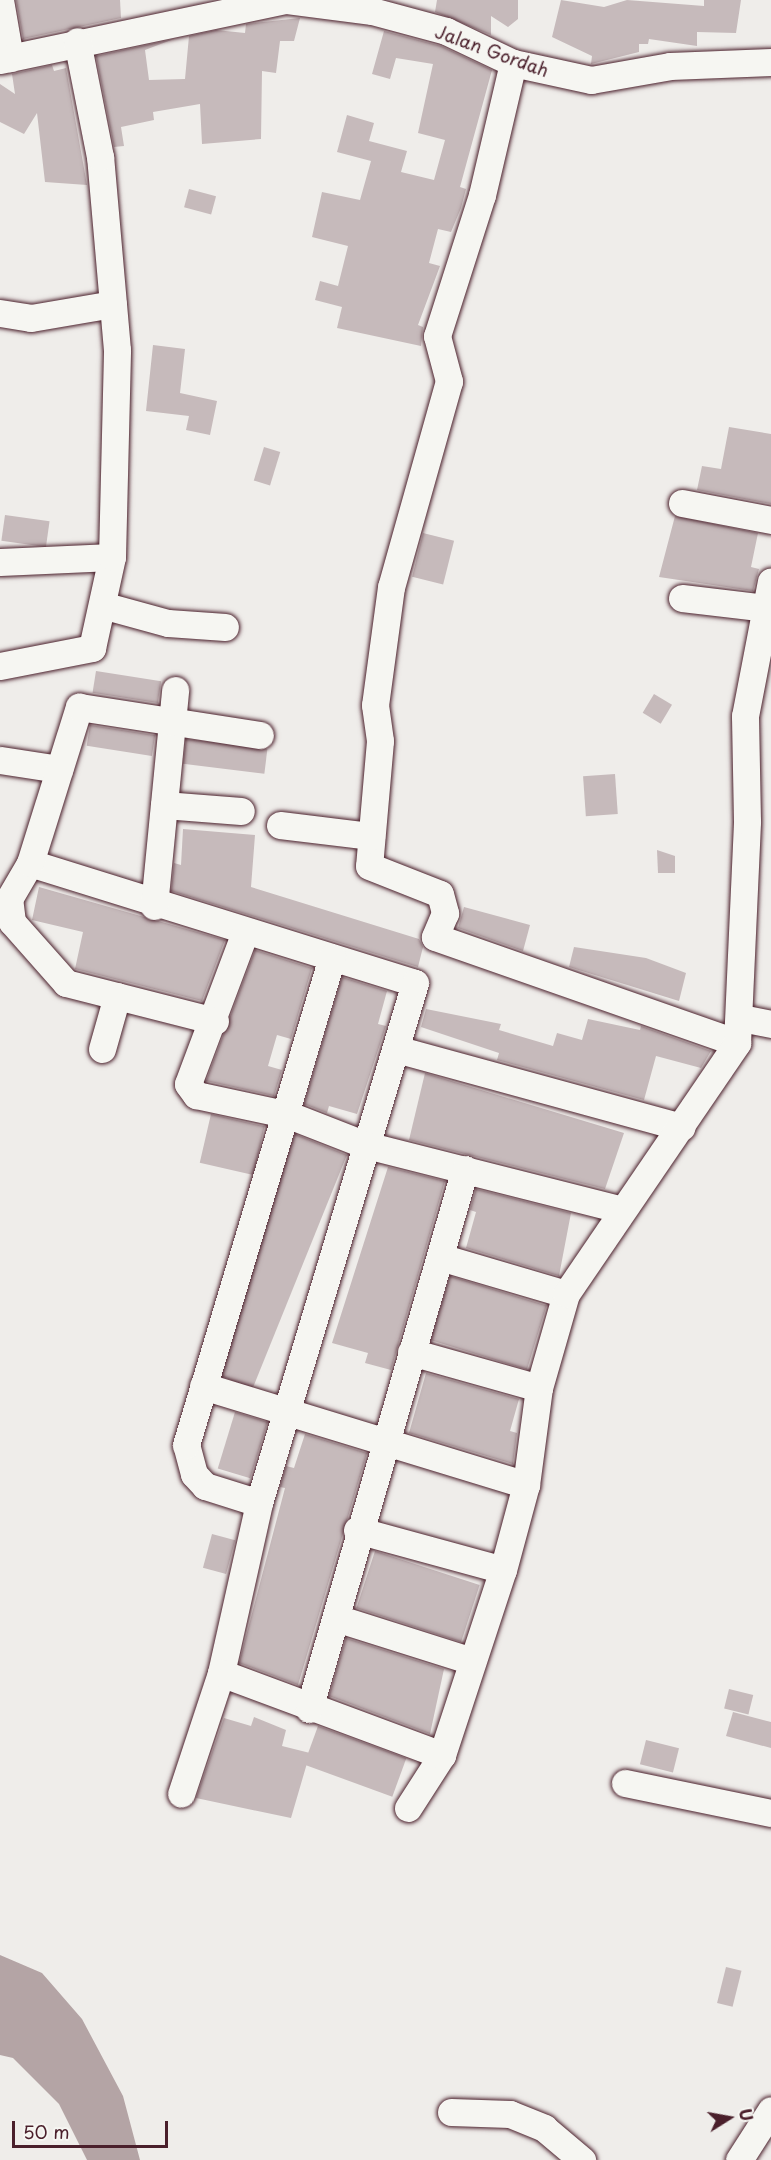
<!DOCTYPE html>
<html>
<head>
<meta charset="utf-8">
<style>
  body { margin:0 }
  #map { position:relative; width:771px; height:2160px; overflow:hidden; background:#efedea; font-family:"Playpen Sans",sans-serif }
  div>[style] { position:absolute }
  .water>* { inset:0; background:#b4a4a5 }
  .building>* { inset:0; background:#c6babb; transform-origin:0 0 }
  .roads { filter:drop-shadow(0 0 2px #4a1f2b) drop-shadow(0 0 2px #4a1f2b) }
  .minor>* { height:27px; margin:-13.5px; padding:0 13.5px; transform-origin:13.5px; border-radius:13.5px; background:#f6f6f2 }
  span { translate:-50% -50%; white-space:nowrap; text-align:center; line-height:1.15; -webkit-text-stroke:4.5px #f6f6f2; paint-order:stroke }
  .street-label { font-size:18px; color:#4a1f2b }
  .north { position:absolute; left:699px; top:2088px; width:60px; height:60px; -webkit-text-stroke:4px #f6f6f2; paint-order:stroke; rotate:79deg; font-size:16px; font-weight:700; line-height:24px; text-align:center; color:#4a1f2b }
  .north::after { content:''; display:block; margin:auto; width:21px; height:27px; background:#4a1f2b; clip-path:polygon(50% 0,100% 100%,50% 72%,0 100%) }
  .scale { position:absolute; left:12px; top:2121px; width:156px; height:27px; box-sizing:border-box; border:3px solid #4a1f2b; border-top:0; padding-left:8px; font-size:18px; line-height:21px; white-space:nowrap; color:#4a1f2b; -webkit-text-stroke:4px #f6f6f2; paint-order:stroke }
</style>
</head>
<body>
<div id="map">
  <div class="water">
    <i style="clip-path:polygon(0 1955px,42px 1973px,82px 2019px,123px 2096px,140px 2160px,87px 2160px,59px 2104px,13px 2058px,0 2055px)"></i>
  </div>
  <div class="building">
    <i style="clip-path:polygon(16px 0,120px 0,121px 18px,23px 39px)"></i>
    <i style="clip-path:polygon(437px 0,518px 0,518px 19px,508px 27px,491px 16px,491px 35px,435px 12px)"></i>
    <i style="clip-path:polygon(561px 0,604px 7px,627px 0,704px 6px,704px 0,741px 0,736px 33px,697px 32px,697px 46px,649px 39px,648px 44px,639px 44px,639px 52px,591px 64px,592px 56px,552px 37px)"></i>
    <i style="clip-path:polygon(300px 18px,294px 41px,280px 41px,276px 73px,262px 71px,261px 139px,202px 144px,200px 104px,153px 112px,154px 120px,121px 127px,124px 146px,114px 147px,96px 56px,174px 39px,145px 50px,149px 80px,185px 79px,189px 36px,216px 30px,245px 33px,246px 24px)"></i>
    <i style="clip-path:polygon(384px 31px,441px 46px,492px 70px,460px 187px,466px 189px,461px 208px,451px 232px,438px 229px,429px 263px,440px 266px,418px 325px,423px 327px,421px 346px,337px 328px,342px 307px,315px 300px,320px 281px,338px 286px,348px 246px,312px 237px,322px 192px,360px 200px,371px 161px,337px 152px,347px 115px,374px 123px,369px 141px,407px 151px,401px 172px,434px 180px,445px 140px,418px 133px,433px 64px,396px 58px,390px 79px,372px 74px)"></i>
    <i style="clip-path:polygon(52px 65px,54px 71px,66px 68px,87px 185px,45px 182px,37px 113px,24px 134px,0 122px,0 84px,15px 94px,12px 74px)"></i>
    <i style="left:189px;top:189px;width:28px;height:19px;rotate:15deg"></i>
    <i style="clip-path:polygon(153px 345px,185px 349px,180px 393px,217px 401px,210px 435px,186px 430px,189px 416px,146px 411px)"></i>
    <i style="clip-path:polygon(729px 427px,771px 434px,771px 504px,697px 490px,702px 466px,721px 469px)"></i>
    <i style="left:264px;top:447px;width:17px;height:35px;rotate:17deg"></i>
    <i style="left:5px;top:515px;width:45px;height:26px;rotate:8deg"></i>
    <i style="clip-path:polygon(675px 516px,758px 533px,751px 567px,759px 569px,753px 591px,659px 577px)"></i>
    <i style="left:423px;top:533px;width:32px;height:45px;rotate:14deg"></i>
    <i style="left:96px;top:671px;width:66px;height:22px;rotate:9deg"></i>
    <i style="left:654px;top:694px;width:21px;height:22px;rotate:31deg"></i>
    <i style="left:90px;top:725px;width:66px;height:21px;rotate:9deg"></i>
    <i style="left:186px;top:739px;width:82px;height:25px;rotate:7deg"></i>
    <i style="left:615px;top:774px;width:40px;height:32px;rotate:86deg"></i>
    <i style="clip-path:polygon(183px 829px,255px 835px,251px 887px,419px 939px,423px 947px,418px 967px,171px 891px,174px 863px,181px 865px)"></i>
    <i style="clip-path:polygon(657px 850px,675px 856px,675px 873px,658px 873px)"></i>
    <i style="clip-path:polygon(39px 887px,225px 940px,202px 1001px,75px 969px,83px 932px,32px 920px)"></i>
    <i style="clip-path:polygon(464px 907px,530px 925px,523px 951px,458px 928px)"></i>
    <i style="clip-path:polygon(574px 947px,646px 958px,686px 973px,679px 1001px,569px 967px)"></i>
    <i style="clip-path:polygon(255px 950px,312px 968px,291px 1039px,277px 1035px,268px 1066px,282px 1070px,274px 1096px,206px 1081px)"></i>
    <i style="clip-path:polygon(342px 977px,387px 991px,378px 1024px,386px 1026px,357px 1114px,329px 1106px,327px 1113px,304px 1104px)"></i>
    <i style="clip-path:polygon(426px 1009px,501px 1024px,499px 1030px,553px 1046px,557px 1033px,582px 1040px,588px 1019px,640px 1030px,641px 1026px,711px 1051px,701px 1068px,656px 1056px,644px 1100px,497px 1060px,499px 1053px,421px 1027px)"></i>
    <i style="clip-path:polygon(425px 1073px,624px 1133px,605px 1189px,409px 1140px)"></i>
    <i style="left:211px;top:1114px;width:55px;height:50px;rotate:13deg"></i>
    <i style="left:295px;top:1134px;width:56px;height:252px;rotate:22deg"></i>
    <i style="clip-path:polygon(388px 1167px,445px 1181px,391px 1370px,365px 1363px,368px 1353px,332px 1343px)"></i>
    <i style="clip-path:polygon(476px 1189px,571px 1213px,559px 1276px,466px 1248px,476px 1212px,470px 1210px)"></i>
    <i style="left:450px;top:1276px;width:101px;height:67px;rotate:17deg"></i>
    <i style="clip-path:polygon(426px 1373px,519px 1399px,510px 1431px,517px 1433px,513px 1464px,409px 1433px)"></i>
    <i style="left:235px;top:1412px;width:34px;height:59px;rotate:17deg"></i>
    <i style="clip-path:polygon(305px 1434px,367px 1453px,298px 1685px,239px 1663px,285px 1488px,280px 1487px,286px 1466px,294px 1468px)"></i>
    <i style="left:212px;top:1534px;width:24px;height:35px;rotate:15deg"></i>
    <i style="left:375px;top:1551px;width:110px;height:60px;rotate:18deg"></i>
    <i style="clip-path:polygon(346px 1638px,444px 1669px,430px 1734px,329px 1696px)"></i>
    <i style="left:729px;top:1689px;width:25px;height:20px;rotate:14deg"></i>
    <i style="clip-path:polygon(733px 1712px,771px 1722px,771px 1748px,726px 1736px)"></i>
    <i style="clip-path:polygon(254px 1717px,286px 1730px,282px 1746px,310px 1753px,291px 1818px,196px 1798px,224px 1718px,251px 1726px)"></i>
    <i style="left:318px;top:1726px;width:94px;height:41px;rotate:20deg"></i>
    <i style="left:646px;top:1740px;width:34px;height:25px;rotate:14deg"></i>
    <i style="left:726px;top:1967px;width:16px;height:37px;rotate:14deg"></i>
  </div>
  <div class="roads">
    <div class="minor">
      <i style="left:0;top:0;width:59px;rotate:80.2deg"></i>
      <i style="left:287px;top:0;width:86px;rotate:7.4deg"></i>
      <i style="left:372px;top:11px;width:77px;rotate:15.1deg"></i>
      <i style="left:446px;top:31px;width:74px;rotate:25.5deg"></i>
      <i style="left:513px;top:63px;width:80px;rotate:12.3deg"></i>
      <i style="left:591px;top:80px;width:80px;rotate:-10deg"></i>
      <i style="left:670px;top:66px;width:101px;rotate:-2.3deg"></i>
      <i style="left:0;top:60px;width:290px;rotate:-11.9deg"></i>
      <i style="left:513px;top:63px;width:136px;rotate:103.2deg"></i>
      <i style="left:482px;top:195px;width:148px;rotate:107.7deg"></i>
      <i style="left:437px;top:336px;width:47px;rotate:75.1deg"></i>
      <i style="left:449px;top:381px;width:214px;rotate:105.7deg"></i>
      <i style="left:391px;top:587px;width:119px;rotate:97.7deg"></i>
      <i style="left:375px;top:705px;width:36px;rotate:82deg"></i>
      <i style="left:380px;top:741px;width:125px;rotate:95deg"></i>
      <i style="left:369px;top:866px;width:76px;rotate:21.5deg"></i>
      <i style="left:440px;top:894px;width:20px;rotate:75deg"></i>
      <i style="left:445px;top:913px;width:26px;rotate:113deg"></i>
      <i style="left:435px;top:937px;width:320px;rotate:19.3deg"></i>
      <i style="left:0;top:313px;width:31px;rotate:9deg"></i>
      <i style="left:31px;top:318px;width:83px;rotate:-9.7deg"></i>
      <i style="left:682px;top:503px;width:91px;rotate:10.8deg"></i>
      <i style="left:0;top:562px;width:112px;rotate:-2.6deg"></i>
      <i style="left:682px;top:598px;width:86px;rotate:6.7deg"></i>
      <i style="left:102px;top:605px;width:68px;rotate:15.3deg"></i>
      <i style="left:168px;top:623px;width:57px;rotate:4deg"></i>
      <i style="left:0;top:666px;width:94px;rotate:-11.1deg"></i>
      <i style="left:92px;top:648px;width:93px;rotate:-77.6deg"></i>
      <i style="left:112px;top:557px;width:207px;rotate:-88.6deg"></i>
      <i style="left:117px;top:350px;width:194px;rotate:-95deg"></i>
      <i style="left:100px;top:157px;width:118px;rotate:-101.2deg"></i>
      <i style="left:0;top:760px;width:60px;rotate:8.7deg"></i>
      <i style="left:164px;top:805px;width:77px;rotate:4.5deg"></i>
      <i style="left:280px;top:825px;width:92px;rotate:6.9deg"></i>
      <i style="left:30px;top:863px;width:403px;rotate:17.3deg"></i>
      <i style="left:415px;top:983px;width:543px;rotate:106.7deg"></i>
      <i style="left:259px;top:1503px;width:174px;rotate:102.6deg"></i>
      <i style="left:221px;top:1673px;width:127px;rotate:108.3deg"></i>
      <i style="left:154px;top:906px;width:217px;rotate:-84.4deg"></i>
      <i style="left:245px;top:932px;width:162px;rotate:110.6deg"></i>
      <i style="left:188px;top:1084px;width:14px;rotate:54deg"></i>
      <i style="left:196px;top:1095px;width:95px;rotate:12.1deg"></i>
      <i style="left:289px;top:1115px;width:83px;rotate:21.3deg"></i>
      <i style="left:366px;top:1145px;width:261px;rotate:14.2deg"></i>
      <i style="left:741px;top:1018px;width:31px;rotate:11deg"></i>
      <i style="left:215px;top:1021px;width:154px;rotate:-165.7deg"></i>
      <i style="left:66px;top:983px;width:81px;rotate:-131.5deg"></i>
      <i style="left:12px;top:922px;width:23px;rotate:-97deg"></i>
      <i style="left:9px;top:899px;width:42px;rotate:-59.7deg"></i>
      <i style="left:30px;top:863px;width:164px;rotate:-72.6deg"></i>
      <i style="left:79px;top:707px;width:183px;rotate:8.8deg"></i>
      <i style="left:102px;top:1049px;width:55px;rotate:-74.2deg"></i>
      <i style="left:396px;top:1049px;width:296px;rotate:15.3deg"></i>
      <i style="left:440px;top:1257px;width:131px;rotate:16.4deg"></i>
      <i style="left:411px;top:1352px;width:133px;rotate:15.7deg"></i>
      <i style="left:203px;top:1386px;width:338px;rotate:17deg"></i>
      <i style="left:259px;top:1503px;width:57px;rotate:-162.5deg"></i>
      <i style="left:205px;top:1486px;width:16px;rotate:-133deg"></i>
      <i style="left:194px;top:1474px;width:30px;rotate:-105deg"></i>
      <i style="left:186px;top:1445px;width:509px;rotate:-73.34deg"></i>
      <i style="left:357px;top:1530px;width:151px;rotate:15.3deg"></i>
      <i style="left:336px;top:1618px;width:143px;rotate:17.5deg"></i>
      <i style="left:221px;top:1673px;width:236px;rotate:20.4deg"></i>
      <i style="left:309px;top:1709px;width:562px;rotate:-73.89deg"></i>
      <i style="left:625px;top:1783px;width:149px;rotate:11.6deg"></i>
      <i style="left:408px;top:1808px;width:63px;rotate:-57.3deg"></i>
      <i style="left:442px;top:1755px;width:195px;rotate:-71.8deg"></i>
      <i style="left:503px;top:1570px;width:88px;rotate:-74.9deg"></i>
      <i style="left:526px;top:1485px;width:98px;rotate:-82.4deg"></i>
      <i style="left:539px;top:1388px;width:98px;rotate:-74deg"></i>
      <i style="left:566px;top:1294px;width:304px;rotate:-55.7deg"></i>
      <i style="left:737px;top:1043px;width:222px;rotate:-87.4deg"></i>
      <i style="left:747px;top:821px;width:105px;rotate:-91.1deg"></i>
      <i style="left:745px;top:716px;width:137px;rotate:-79.1deg"></i>
      <i style="left:451px;top:2112px;width:59px;rotate:1.9deg"></i>
      <i style="left:510px;top:2114px;width:37px;rotate:22deg"></i>
      <i style="left:544px;top:2128px;width:50px;rotate:40.1deg"></i>
      <i style="left:739px;top:2160px;width:59px;rotate:-57.4deg"></i>
    </div>
  </div>
  <div class="street-label">
    <span style="left:492px;top:51px;rotate:20deg">Jalan Gordah</span>
  </div>
  <div class="north">U</div>
  <div class="scale">50 m</div>
</div>
</body>
</html>
